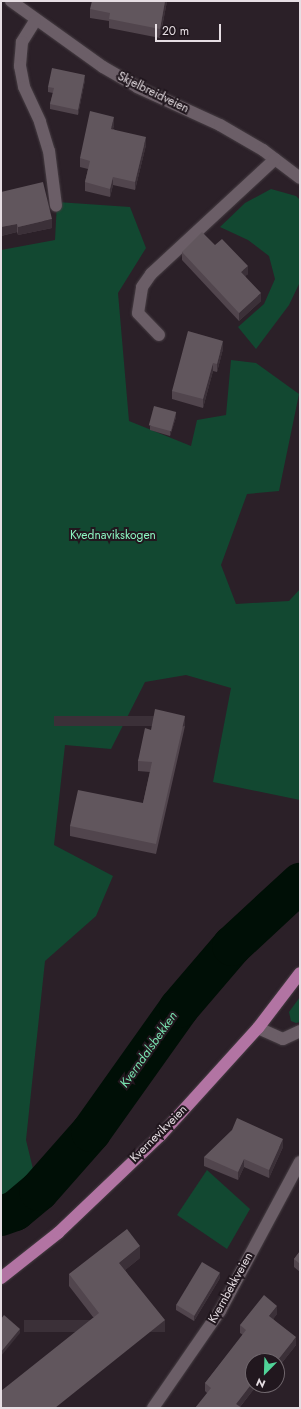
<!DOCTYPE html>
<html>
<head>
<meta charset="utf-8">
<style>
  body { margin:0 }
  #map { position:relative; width:301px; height:1409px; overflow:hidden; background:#2b2028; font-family:Jost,sans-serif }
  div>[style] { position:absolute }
  .green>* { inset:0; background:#124831 }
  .river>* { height:40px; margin:-20px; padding:0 20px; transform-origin:20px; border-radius:20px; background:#000f06 }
  .roads { filter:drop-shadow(0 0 1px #463d43) drop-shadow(0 0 1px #463d43) }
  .minor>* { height:12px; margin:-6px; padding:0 6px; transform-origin:6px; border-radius:6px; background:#6b5e67 }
  .major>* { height:12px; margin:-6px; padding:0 6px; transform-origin:6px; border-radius:6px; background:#b274a3 }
  .wall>* { inset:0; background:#51454d }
  .shaded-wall>* { inset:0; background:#3b3038; transform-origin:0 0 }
  .building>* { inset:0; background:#61565d; transform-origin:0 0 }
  span { translate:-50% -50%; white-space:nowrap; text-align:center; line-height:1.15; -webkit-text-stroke:4px #21171e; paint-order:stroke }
  .street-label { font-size:12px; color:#e6dee3 }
  .park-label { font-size:12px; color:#8bf4c0 }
  .water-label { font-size:13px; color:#78e1ae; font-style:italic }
  .frame { position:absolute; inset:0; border:2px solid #e6dee3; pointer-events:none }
  .north { position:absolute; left:245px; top:1353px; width:40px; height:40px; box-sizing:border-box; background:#21171e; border:1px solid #70676d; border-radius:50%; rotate:203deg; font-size:11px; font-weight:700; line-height:16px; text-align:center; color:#e6dee3 }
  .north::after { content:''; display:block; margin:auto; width:14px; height:18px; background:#50d398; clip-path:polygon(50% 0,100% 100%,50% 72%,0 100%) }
  .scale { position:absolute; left:155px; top:24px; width:66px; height:18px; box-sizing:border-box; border:2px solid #e6dee3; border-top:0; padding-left:5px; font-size:12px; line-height:14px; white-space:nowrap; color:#e6dee3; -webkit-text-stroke:3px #21171e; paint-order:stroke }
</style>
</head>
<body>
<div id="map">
  <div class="green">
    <i style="clip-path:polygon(271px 189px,296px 196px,300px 200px,300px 282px,289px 305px,256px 349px,238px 327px,264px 304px,275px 279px,269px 256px,248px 240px,220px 227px,245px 203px)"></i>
    <i style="clip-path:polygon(57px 202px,130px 207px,146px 248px,118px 293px,129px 421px,191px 446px,197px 420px,226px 415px,231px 360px,256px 363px,299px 394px,279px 491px,247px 494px,221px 565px,236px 604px,289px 601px,300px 589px,300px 800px,213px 782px,231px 688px,186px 675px,145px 682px,111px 749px,65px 745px,54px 845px,113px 876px,96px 916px,45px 961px,26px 1140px,34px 1173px,19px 1192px,1px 1202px,1px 250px,55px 240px)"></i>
    <i style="clip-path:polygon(300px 997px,300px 1022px,296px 1023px,291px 1021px,289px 1012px)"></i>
    <i style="clip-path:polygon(207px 1170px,250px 1209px,227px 1249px,177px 1215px)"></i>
  </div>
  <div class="river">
    <i style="left:1px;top:1216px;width:15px;rotate:-20deg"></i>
    <i style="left:15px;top:1211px;width:31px;rotate:-40deg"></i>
    <i style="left:39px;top:1191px;width:79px;rotate:-48.6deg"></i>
    <i style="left:91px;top:1132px;width:152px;rotate:-54.6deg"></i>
    <i style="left:179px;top:1008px;width:82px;rotate:-49.5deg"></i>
    <i style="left:232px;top:946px;width:93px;rotate:-42.8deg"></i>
  </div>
  <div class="roads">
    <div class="minor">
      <i style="left:11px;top:1px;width:113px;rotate:35.7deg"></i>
      <i style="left:103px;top:67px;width:39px;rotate:30deg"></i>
      <i style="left:137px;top:87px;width:91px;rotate:24.6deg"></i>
      <i style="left:220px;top:125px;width:50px;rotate:30.2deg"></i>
      <i style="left:263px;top:150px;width:46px;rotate:37.1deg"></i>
      <i style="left:35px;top:21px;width:25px;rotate:122deg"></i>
      <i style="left:22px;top:42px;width:24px;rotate:95deg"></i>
      <i style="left:20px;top:66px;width:21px;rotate:79deg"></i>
      <i style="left:24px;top:87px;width:38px;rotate:65deg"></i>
      <i style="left:40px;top:122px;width:30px;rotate:73deg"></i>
      <i style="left:49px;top:151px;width:55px;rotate:82.7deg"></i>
      <i style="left:159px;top:335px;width:30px;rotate:-134deg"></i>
      <i style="left:138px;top:313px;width:26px;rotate:-81deg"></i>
      <i style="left:142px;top:287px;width:16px;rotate:-55deg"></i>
      <i style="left:151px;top:274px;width:169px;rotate:-42.8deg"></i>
      <i style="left:258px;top:1028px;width:27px;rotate:24deg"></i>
      <i style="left:283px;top:1039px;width:19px;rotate:-25deg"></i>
      <i style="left:153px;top:1408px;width:118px;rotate:-55.4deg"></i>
      <i style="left:220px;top:1311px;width:169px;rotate:-61.8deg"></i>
    </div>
    <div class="major">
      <i style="left:1px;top:1278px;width:73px;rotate:-38.3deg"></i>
      <i style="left:58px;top:1233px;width:141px;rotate:-43.6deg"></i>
      <i style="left:160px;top:1136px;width:146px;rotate:-47.8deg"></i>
      <i style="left:258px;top:1028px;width:69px;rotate:-52.6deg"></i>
    </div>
  </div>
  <div class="wall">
    <i style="clip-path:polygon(167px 1px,160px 38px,109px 28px,109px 21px,90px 18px,90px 9px)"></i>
    <i style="clip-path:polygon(85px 80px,78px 115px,50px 109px,50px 104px,53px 93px,48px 92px,48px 87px)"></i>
    <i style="clip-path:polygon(114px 125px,113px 129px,146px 145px,135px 190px,113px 185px,110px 197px,85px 191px,85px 182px,88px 169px,80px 167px,80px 158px)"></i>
    <i style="clip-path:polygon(1px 192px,52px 228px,18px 235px,17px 232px,1px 236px)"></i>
    <i style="clip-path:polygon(215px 245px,248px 274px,245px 276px,261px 301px,239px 321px,182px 260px,182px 252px)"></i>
    <i style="clip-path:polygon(223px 349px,217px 372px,213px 371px,203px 408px,172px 399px,172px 391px)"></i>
    <i style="clip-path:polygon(176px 417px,170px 436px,150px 430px,150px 426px)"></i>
    <i style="clip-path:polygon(185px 726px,156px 854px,70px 836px,70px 826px,143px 803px,150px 772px,138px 771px,138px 761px,151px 730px)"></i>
    <i style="clip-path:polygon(283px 1147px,269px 1178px,244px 1167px,238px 1180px,204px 1166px,204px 1157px)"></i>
    <i style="clip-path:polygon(300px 1251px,300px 1272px,294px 1267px,294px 1259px)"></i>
    <i style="clip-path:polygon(140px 1258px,125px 1270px,165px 1332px,93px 1317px,69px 1286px,69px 1274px)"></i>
    <i style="clip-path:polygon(220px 1278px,194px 1321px,176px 1310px,176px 1305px)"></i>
    <i style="clip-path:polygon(277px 1314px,273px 1319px,296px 1345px,277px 1369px,277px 1361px,253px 1361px,253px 1385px,257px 1385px,240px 1407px,207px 1393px,205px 1391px,205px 1383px,243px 1335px,240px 1333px,240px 1325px)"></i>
  </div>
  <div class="shaded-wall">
    <i style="clip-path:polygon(165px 1px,167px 1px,160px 38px,160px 29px)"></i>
    <i style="clip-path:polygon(85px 75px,85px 80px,78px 115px,78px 110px)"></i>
    <i style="clip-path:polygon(114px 117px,114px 125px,111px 137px,111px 129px)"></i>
    <i style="clip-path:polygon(146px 137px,146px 145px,135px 190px,135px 182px)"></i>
    <i style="clip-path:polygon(113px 177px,113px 185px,110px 197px,110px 189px)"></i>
    <i style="clip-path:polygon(52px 219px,52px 228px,18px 235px,18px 227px)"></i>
    <i style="clip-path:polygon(17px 224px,17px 232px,1px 236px,1px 227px)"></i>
    <i style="clip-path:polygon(248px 266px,248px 274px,241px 280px,241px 272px)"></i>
    <i style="clip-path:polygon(261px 293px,261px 301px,239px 321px,239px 313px)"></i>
    <i style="clip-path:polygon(223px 341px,223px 349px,217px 372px,217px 364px)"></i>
    <i style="clip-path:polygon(213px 363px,213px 371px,203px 408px,203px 399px)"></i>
    <i style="clip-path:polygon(176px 412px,176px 417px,170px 436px,170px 431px)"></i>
    <i style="left:185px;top:716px;width:10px;height:131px;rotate:90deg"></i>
    <i style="clip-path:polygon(283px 1139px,283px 1147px,269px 1178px,269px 1170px)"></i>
    <i style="clip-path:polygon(244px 1159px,244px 1167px,238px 1180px,238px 1172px)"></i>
    <i style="clip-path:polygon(140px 1246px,140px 1258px,119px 1275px,119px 1263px)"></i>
    <i style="clip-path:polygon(220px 1273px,220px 1278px,194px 1321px,194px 1316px)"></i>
    <i style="clip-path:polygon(277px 1306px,277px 1314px,269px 1324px,269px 1316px)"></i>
    <i style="left:165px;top:1320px;width:12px;height:141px;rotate:90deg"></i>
    <i style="clip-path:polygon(20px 1329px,20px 1333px,1px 1356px,1px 1352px)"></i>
    <i style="clip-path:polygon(296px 1337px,296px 1345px,277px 1369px,277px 1361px)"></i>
    <i style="clip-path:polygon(253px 1382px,253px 1385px,257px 1385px,239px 1408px,236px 1404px)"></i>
  </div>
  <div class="building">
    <i style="clip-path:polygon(92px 1px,165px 1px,160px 29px,109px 19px,110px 13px,90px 9px)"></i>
    <i style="clip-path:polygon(52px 68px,85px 75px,78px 110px,50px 104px,54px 88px,48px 87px)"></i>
    <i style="clip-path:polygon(90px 111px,114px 117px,111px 129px,146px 137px,135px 182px,113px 177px,110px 189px,85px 182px,90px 161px,80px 158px)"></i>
    <i style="clip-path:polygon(43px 182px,52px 219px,18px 227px,17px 224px,1px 227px,1px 192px)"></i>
    <i style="clip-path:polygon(202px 232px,215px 245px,222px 239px,248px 266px,241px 272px,261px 293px,239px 313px,182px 252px)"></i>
    <i style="clip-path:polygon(188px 331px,223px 341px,217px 364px,213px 363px,203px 399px,172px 391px)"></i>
    <i style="left:154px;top:406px;width:23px;height:20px;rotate:15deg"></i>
    <i style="clip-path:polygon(155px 709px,185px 716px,156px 844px,70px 826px,78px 790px,143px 803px,152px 762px,138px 761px,145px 728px,151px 730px)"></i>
    <i style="clip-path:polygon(237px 1118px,283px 1139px,269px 1170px,244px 1159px,238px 1172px,204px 1157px,232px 1130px)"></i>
    <i style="clip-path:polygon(127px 1229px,140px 1246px,119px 1263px,165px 1320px,55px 1408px,1px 1408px,1px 1391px,99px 1313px,69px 1274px)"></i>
    <i style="clip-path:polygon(300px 1251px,300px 1264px,294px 1259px)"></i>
    <i style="left:202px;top:1262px;width:21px;height:50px;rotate:31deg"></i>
    <i style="clip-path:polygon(264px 1295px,277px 1306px,269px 1316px,296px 1337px,277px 1361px,253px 1361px,253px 1382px,236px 1404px,242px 1408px,195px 1408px,211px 1388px,205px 1383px,246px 1330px,240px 1325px)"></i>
    <i style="clip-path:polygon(4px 1315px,20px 1329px,1px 1352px,1px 1319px)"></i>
  </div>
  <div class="street-label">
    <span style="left:153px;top:93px;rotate:26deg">Skjelbreidveien</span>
    <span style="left:159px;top:1134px;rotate:-45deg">Kvernevikveien</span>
    <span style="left:231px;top:1288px;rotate:-61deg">Kvernbekkveien</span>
  </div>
  <div class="park-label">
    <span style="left:113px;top:536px">Kvednavikskogen</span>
  </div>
  <div class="water-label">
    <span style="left:149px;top:1050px;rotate:-55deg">Kverndalsbekken</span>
  </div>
  <div class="frame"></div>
  <div class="north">N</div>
  <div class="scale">20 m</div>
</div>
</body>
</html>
